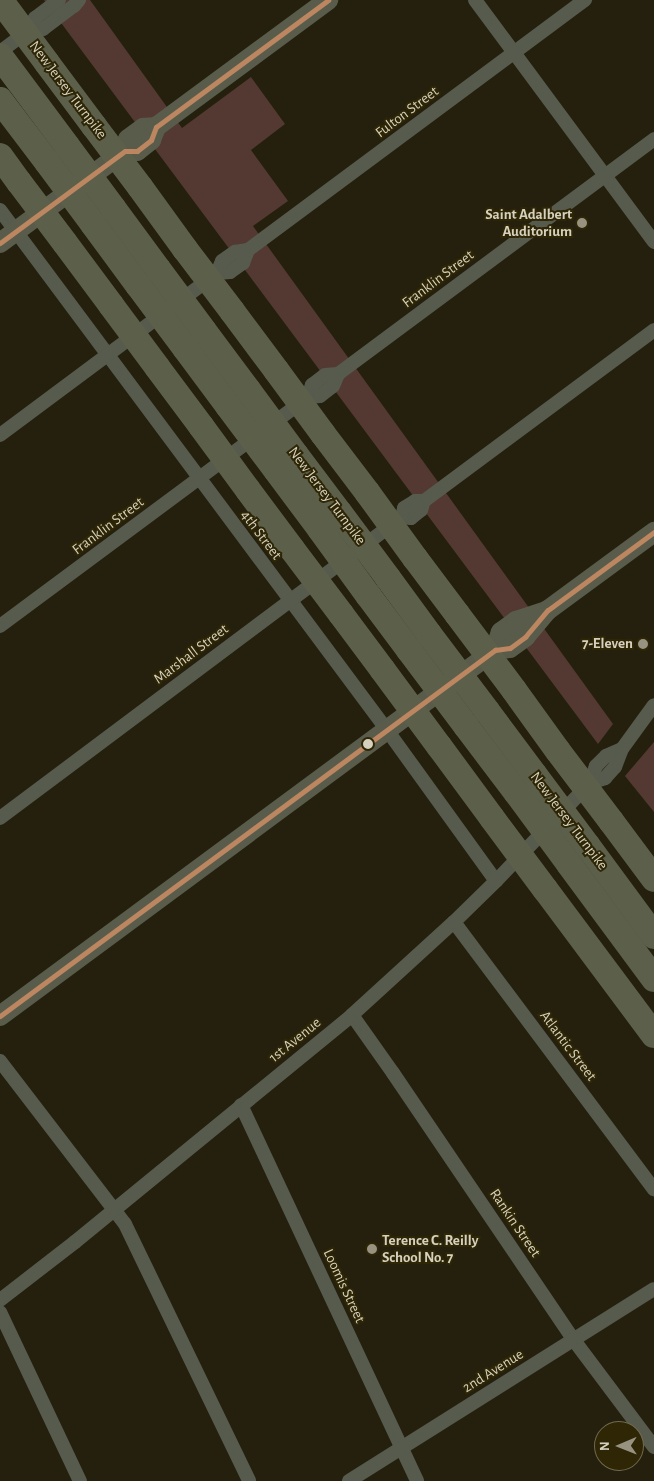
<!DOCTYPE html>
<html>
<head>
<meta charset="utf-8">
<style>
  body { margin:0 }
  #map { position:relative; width:654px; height:1481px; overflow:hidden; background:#25200e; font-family:"Alegreya Sans",sans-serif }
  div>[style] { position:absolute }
  .green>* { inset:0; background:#533931 }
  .street>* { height:14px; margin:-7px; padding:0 7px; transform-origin:7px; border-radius:7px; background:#575b4d }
  .secondary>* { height:20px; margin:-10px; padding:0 10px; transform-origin:10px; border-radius:10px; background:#595c4b }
  .highway>* { height:26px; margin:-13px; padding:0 13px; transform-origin:13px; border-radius:13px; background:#5c604b }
  .highway-bridge>* { height:26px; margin:-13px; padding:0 13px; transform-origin:13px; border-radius:13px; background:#5c604b }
  .bus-1>* { height:5px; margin:-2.5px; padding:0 2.5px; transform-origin:2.5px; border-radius:2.5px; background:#bb8660 }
  .dots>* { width:14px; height:14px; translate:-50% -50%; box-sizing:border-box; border:2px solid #2e2605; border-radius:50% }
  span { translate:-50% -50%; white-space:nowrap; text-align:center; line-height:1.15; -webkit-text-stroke:4px #2e2605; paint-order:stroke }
  .street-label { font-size:15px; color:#d6d1bf }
  .poi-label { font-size:15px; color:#d6d1bf; font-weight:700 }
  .right { translate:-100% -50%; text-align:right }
  .left { translate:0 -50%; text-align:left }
  .north { position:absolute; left:594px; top:1421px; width:50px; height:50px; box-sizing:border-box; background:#2e2605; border:1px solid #716a4f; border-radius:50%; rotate:269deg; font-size:14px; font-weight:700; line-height:20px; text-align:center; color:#d6d1bf }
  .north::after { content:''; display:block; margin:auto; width:18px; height:22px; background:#989381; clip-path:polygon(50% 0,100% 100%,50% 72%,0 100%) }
</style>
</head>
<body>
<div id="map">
  <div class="green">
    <i style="clip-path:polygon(44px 0,90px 0,182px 128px,251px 77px,285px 124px,251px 150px,288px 201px,253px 226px,613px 724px,598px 744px)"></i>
    <i style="clip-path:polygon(654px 742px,654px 812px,625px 776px)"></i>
  </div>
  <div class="street">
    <i style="left:475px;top:0;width:301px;rotate:53.5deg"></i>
    <i style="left:31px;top:29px;width:12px"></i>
    <i style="left:43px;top:29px;width:39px;rotate:-37deg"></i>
    <i style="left:74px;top:6px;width:8px;rotate:-50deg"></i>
    <i style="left:0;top:52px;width:39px;rotate:-37deg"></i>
    <i style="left:31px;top:29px;width:12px;rotate:-70deg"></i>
    <i style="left:35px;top:18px;width:30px;rotate:-37deg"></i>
    <i style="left:0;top:210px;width:648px;rotate:53.34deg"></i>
    <i style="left:387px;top:730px;width:186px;rotate:54.2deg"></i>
    <i style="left:217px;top:273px;width:13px;rotate:-4deg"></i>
    <i style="left:230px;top:272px;width:16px;rotate:-35deg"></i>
    <i style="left:243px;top:263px;width:14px;rotate:-69deg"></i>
    <i style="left:308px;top:397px;width:13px;rotate:-72deg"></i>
    <i style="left:312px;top:385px;width:16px;rotate:-38deg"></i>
    <i style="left:325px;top:375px;width:13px;rotate:-4deg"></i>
    <i style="left:0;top:435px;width:271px;rotate:-36.7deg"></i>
    <i style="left:217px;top:273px;width:13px;rotate:-67deg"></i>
    <i style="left:222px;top:261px;width:16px;rotate:-35deg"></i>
    <i style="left:235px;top:252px;width:13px;rotate:-9deg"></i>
    <i style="left:248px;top:250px;width:420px;rotate:-36.6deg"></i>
    <i style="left:402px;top:517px;width:9px;rotate:6deg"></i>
    <i style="left:411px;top:518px;width:13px;rotate:-39deg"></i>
    <i style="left:421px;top:510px;width:9px;rotate:-72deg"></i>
    <i style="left:0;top:626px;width:384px;rotate:-36.6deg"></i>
    <i style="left:308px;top:397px;width:12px;rotate:-5deg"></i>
    <i style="left:320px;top:396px;width:16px;rotate:-38deg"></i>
    <i style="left:333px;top:386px;width:13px;rotate:-67deg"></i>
    <i style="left:338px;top:374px;width:394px;rotate:-36.6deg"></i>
    <i style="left:590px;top:783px;width:16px;rotate:-18deg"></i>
    <i style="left:605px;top:778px;width:15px;rotate:-48deg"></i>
    <i style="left:615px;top:767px;width:19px;rotate:-69deg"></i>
    <i style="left:622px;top:749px;width:54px;rotate:-54deg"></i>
    <i style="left:0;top:818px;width:502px;rotate:-36.82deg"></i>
    <i style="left:402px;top:517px;width:9px;rotate:-77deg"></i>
    <i style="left:404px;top:508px;width:13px;rotate:-32deg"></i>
    <i style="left:415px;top:501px;width:9px"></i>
    <i style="left:424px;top:501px;width:287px;rotate:-36.6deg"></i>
    <i style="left:454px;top:922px;width:334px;rotate:53.2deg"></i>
    <i style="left:352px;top:1015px;width:71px;rotate:54.7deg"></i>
    <i style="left:393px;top:1073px;width:321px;rotate:55.9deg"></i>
    <i style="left:573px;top:1339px;width:135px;rotate:53.1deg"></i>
    <i style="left:0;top:1061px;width:205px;rotate:52.5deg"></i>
    <i style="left:125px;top:1224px;width:285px;rotate:64.2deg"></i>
    <i style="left:241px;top:1105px;width:415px;rotate:64.9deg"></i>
    <i style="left:0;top:1300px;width:95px;rotate:-37.7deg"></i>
    <i style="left:75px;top:1242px;width:358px;rotate:-39.3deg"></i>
    <i style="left:352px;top:1015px;width:138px;rotate:-42.4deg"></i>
    <i style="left:454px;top:922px;width:59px;rotate:-44.3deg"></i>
    <i style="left:496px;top:881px;width:136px;rotate:-46.2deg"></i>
    <i style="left:590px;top:783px;width:18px;rotate:-71deg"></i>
    <i style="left:596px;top:766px;width:14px;rotate:-45deg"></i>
    <i style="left:606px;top:756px;width:17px;rotate:-24deg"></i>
    <i style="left:0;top:1312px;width:187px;rotate:64.7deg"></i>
    <i style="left:349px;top:1481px;width:360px;rotate:-32.2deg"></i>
  </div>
  <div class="secondary">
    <i style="left:125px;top:151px;width:12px;rotate:-76deg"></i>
    <i style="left:128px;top:139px;width:19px;rotate:-36deg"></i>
    <i style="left:143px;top:128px;width:13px;rotate:-4deg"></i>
    <i style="left:0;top:243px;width:155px;rotate:-36.4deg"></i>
    <i style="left:125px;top:151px;width:12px"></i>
    <i style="left:137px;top:151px;width:18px;rotate:-38deg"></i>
    <i style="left:151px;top:140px;width:14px;rotate:-69deg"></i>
    <i style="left:156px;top:127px;width:214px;rotate:-36.4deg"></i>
    <i style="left:495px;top:650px;width:19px;rotate:-72deg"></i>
    <i style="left:501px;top:632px;width:19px;rotate:-36deg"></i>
    <i style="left:516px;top:621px;width:32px;rotate:-18deg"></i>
    <i style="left:0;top:1016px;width:616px;rotate:-36.48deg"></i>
    <i style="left:495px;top:650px;width:15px;rotate:-8deg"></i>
    <i style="left:510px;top:648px;width:19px;rotate:-36deg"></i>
    <i style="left:525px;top:637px;width:35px;rotate:-50deg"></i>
    <i style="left:548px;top:610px;width:132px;rotate:-36.3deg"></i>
  </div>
  <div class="highway">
    <i style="left:0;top:56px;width:112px;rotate:53.3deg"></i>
    <i style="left:47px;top:63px;width:79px;rotate:53.3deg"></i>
    <i style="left:0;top:100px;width:78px;rotate:52.8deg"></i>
    <i style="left:0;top:156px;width:32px;rotate:54deg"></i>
    <i style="left:140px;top:187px;width:77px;rotate:54deg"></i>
    <i style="left:113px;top:208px;width:76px;rotate:53.6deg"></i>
    <i style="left:93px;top:224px;width:76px;rotate:53.6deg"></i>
    <i style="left:65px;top:243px;width:77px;rotate:53.4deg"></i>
    <i style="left:232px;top:311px;width:74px;rotate:53.3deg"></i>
    <i style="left:204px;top:331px;width:74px;rotate:53.3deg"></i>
    <i style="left:185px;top:348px;width:72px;rotate:53.4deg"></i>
    <i style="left:157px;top:367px;width:74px;rotate:53.3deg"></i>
    <i style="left:323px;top:434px;width:73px;rotate:52.8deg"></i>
    <i style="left:296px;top:455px;width:71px;rotate:53deg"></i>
    <i style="left:276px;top:470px;width:74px;rotate:53.3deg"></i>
    <i style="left:248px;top:490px;width:74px;rotate:53.3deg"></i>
    <i style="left:415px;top:558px;width:70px;rotate:53.1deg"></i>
    <i style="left:388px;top:578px;width:69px;rotate:53.8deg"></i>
    <i style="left:368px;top:595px;width:69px;rotate:53.3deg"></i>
    <i style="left:341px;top:614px;width:69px;rotate:53.3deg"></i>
    <i style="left:514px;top:690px;width:75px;rotate:54.2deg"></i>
    <i style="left:487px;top:711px;width:79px;rotate:53.3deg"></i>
    <i style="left:466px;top:726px;width:83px;rotate:52.9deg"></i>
    <i style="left:439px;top:746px;width:89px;rotate:53.6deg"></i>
    <i style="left:611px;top:821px;width:72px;rotate:53.4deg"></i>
    <i style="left:587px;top:845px;width:113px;rotate:53.6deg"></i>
    <i style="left:569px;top:864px;width:143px;rotate:53.5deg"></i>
    <i style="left:545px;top:889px;width:182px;rotate:53.3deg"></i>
  </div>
  <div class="highway-bridge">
    <i style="left:4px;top:5px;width:72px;rotate:53.4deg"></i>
    <i style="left:94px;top:126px;width:76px;rotate:53deg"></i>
    <i style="left:67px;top:146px;width:77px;rotate:53.4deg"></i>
    <i style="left:47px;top:162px;width:77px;rotate:53.4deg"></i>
    <i style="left:19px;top:182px;width:76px;rotate:53deg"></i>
    <i style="left:185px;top:249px;width:78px;rotate:52.8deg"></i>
    <i style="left:158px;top:269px;width:77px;rotate:53.4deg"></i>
    <i style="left:138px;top:285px;width:79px;rotate:53.3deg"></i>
    <i style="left:111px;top:305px;width:77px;rotate:53.4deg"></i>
    <i style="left:276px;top:370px;width:79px;rotate:53.7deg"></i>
    <i style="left:248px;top:390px;width:81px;rotate:53.6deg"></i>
    <i style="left:228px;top:406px;width:80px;rotate:53.1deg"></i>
    <i style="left:201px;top:426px;width:79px;rotate:53.7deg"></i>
    <i style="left:367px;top:492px;width:82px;rotate:54deg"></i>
    <i style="left:339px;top:512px;width:82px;rotate:53.4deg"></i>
    <i style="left:320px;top:529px;width:82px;rotate:54deg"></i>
    <i style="left:292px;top:549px;width:81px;rotate:53deg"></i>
    <i style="left:457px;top:614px;width:95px;rotate:53.1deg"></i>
    <i style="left:429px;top:634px;width:96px;rotate:53deg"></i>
    <i style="left:409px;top:650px;width:95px;rotate:53.1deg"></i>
    <i style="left:382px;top:669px;width:96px;rotate:53.5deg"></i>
    <i style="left:558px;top:751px;width:88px;rotate:52.9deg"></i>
    <i style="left:534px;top:774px;width:89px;rotate:53.3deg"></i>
    <i style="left:516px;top:792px;width:89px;rotate:53.6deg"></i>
    <i style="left:492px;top:818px;width:89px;rotate:53.3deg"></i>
  </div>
  <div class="bus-1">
    <i style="left:0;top:243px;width:155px;rotate:-36.4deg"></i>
    <i style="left:125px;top:151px;width:12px"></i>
    <i style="left:137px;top:151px;width:18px;rotate:-38deg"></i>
    <i style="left:151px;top:140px;width:14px;rotate:-69deg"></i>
    <i style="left:156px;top:127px;width:214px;rotate:-36.4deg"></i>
    <i style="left:0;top:1016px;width:616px;rotate:-36.48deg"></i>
    <i style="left:495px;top:650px;width:15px;rotate:-8deg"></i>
    <i style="left:510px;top:648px;width:19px;rotate:-36deg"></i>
    <i style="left:525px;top:637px;width:35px;rotate:-50deg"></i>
    <i style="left:548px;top:610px;width:132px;rotate:-36.3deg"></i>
  </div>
  <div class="dots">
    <i style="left:582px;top:223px;background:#989381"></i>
    <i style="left:643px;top:644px;background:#989381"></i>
    <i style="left:368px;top:744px;background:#d6d1bf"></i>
    <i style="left:372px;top:1249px;background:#989381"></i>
  </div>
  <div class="street-label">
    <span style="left:68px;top:90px;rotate:53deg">New Jersey Turnpike</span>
    <span style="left:407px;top:112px;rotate:-37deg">Fulton Street</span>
    <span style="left:438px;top:279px;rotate:-37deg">Franklin Street</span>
    <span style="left:327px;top:496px;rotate:53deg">New Jersey Turnpike</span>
    <span style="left:108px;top:526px;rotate:-37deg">Franklin Street</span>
    <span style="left:261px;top:535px;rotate:53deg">4th Street</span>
    <span style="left:191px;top:654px;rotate:-37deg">Marshall Street</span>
    <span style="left:569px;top:821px;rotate:53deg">New Jersey Turnpike</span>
    <span style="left:295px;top:1040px;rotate:-39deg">1st Avenue</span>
    <span style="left:568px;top:1046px;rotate:53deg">Atlantic Street</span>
    <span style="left:515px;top:1223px;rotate:56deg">Rankin Street</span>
    <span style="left:344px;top:1286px;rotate:65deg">Loomis Street</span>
    <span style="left:493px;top:1371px;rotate:-32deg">2nd Avenue</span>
  </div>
  <div class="poi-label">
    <span class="right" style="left:572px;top:223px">Saint Adalbert<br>Auditorium</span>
    <span class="right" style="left:633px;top:644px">7-Eleven</span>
    <span class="left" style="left:382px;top:1249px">Terence C. Reilly<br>School No. 7</span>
  </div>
  <div class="north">N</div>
</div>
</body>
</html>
